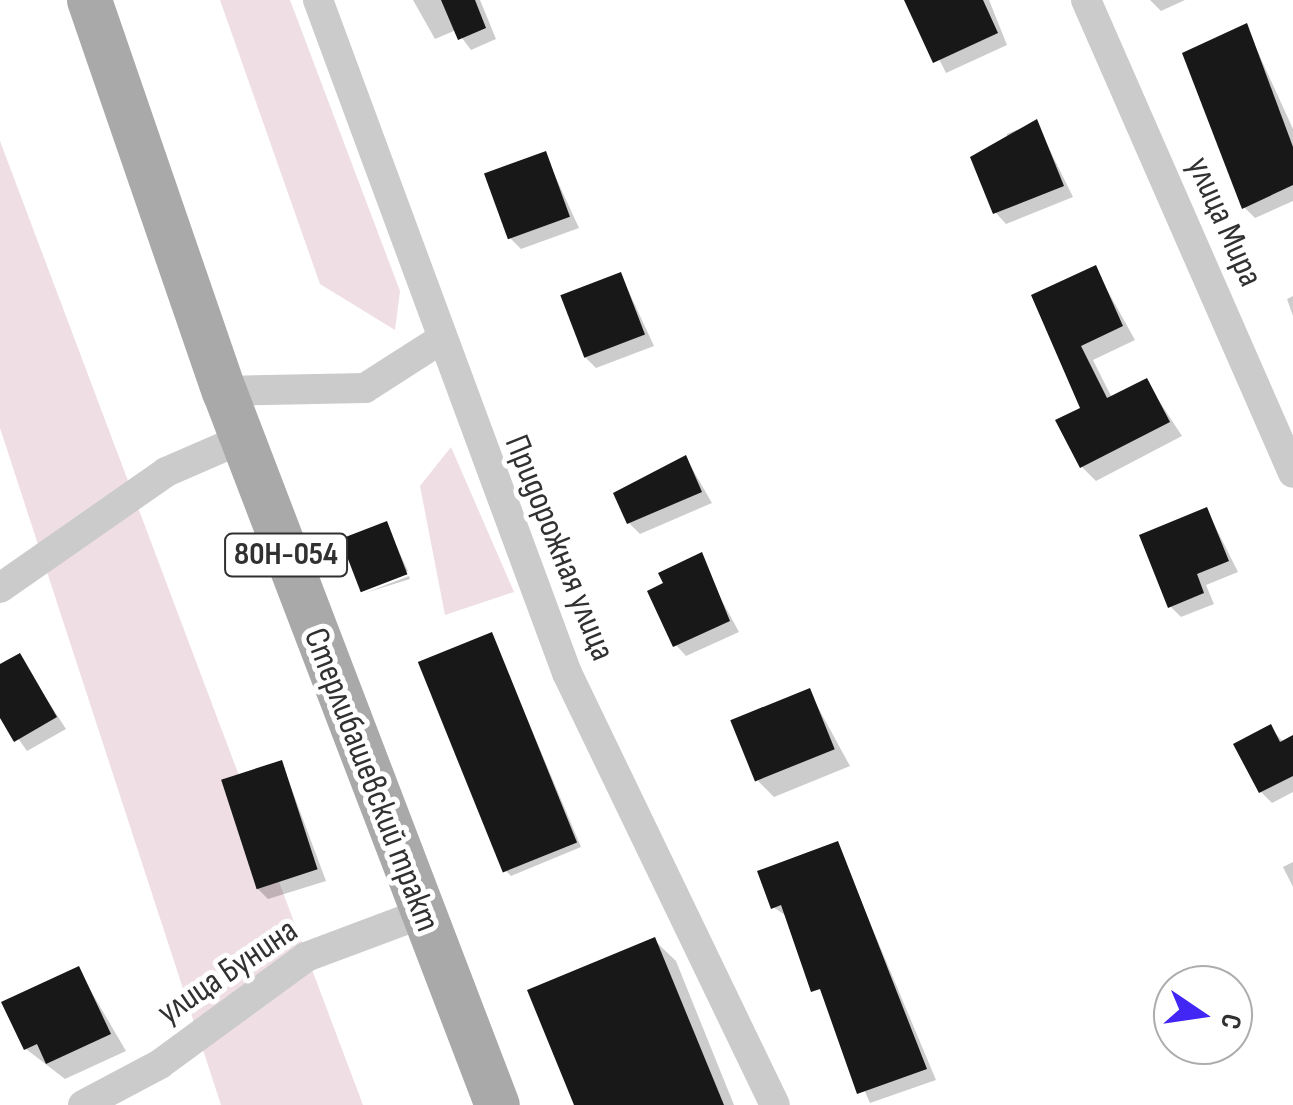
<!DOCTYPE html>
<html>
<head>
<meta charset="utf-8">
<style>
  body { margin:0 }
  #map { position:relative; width:1293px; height:1105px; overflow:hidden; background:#fff; font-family:"Sofia Sans Condensed",sans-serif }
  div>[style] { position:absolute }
  .green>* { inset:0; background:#efdee4 }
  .shadow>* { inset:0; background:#0003 }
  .building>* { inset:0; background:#181818; transform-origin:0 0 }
  .minor>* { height:30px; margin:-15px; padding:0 15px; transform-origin:15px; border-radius:15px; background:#cbcbcb }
  .primary>* { height:45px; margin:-22.5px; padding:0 22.5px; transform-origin:22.5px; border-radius:22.5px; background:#a9a9a9 }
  span { translate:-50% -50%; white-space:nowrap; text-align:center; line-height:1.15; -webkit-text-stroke:10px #fff; paint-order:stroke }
  .shield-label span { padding:2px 8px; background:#fff; border:2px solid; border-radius:8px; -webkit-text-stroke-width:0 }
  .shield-label { font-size:32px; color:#313131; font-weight:700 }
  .street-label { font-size:35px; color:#313131 }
  .north { position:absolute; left:1153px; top:965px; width:100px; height:100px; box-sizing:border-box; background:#fff; border:2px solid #adadad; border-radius:50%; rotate:103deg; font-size:28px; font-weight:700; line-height:40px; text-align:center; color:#313131 }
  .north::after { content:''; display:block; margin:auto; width:35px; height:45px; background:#4126f6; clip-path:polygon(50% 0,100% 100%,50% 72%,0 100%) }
</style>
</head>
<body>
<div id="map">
  <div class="green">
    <i style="clip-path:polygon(220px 0,290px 0,400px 291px,395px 330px,320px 284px)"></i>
    <i style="clip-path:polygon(0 141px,363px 1105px,221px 1105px,0 428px)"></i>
    <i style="clip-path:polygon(451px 447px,514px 592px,445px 615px,420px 486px)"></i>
  </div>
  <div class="shadow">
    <i style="clip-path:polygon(413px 0,480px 0,496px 39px,471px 50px,456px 30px,435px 39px)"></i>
    <i style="clip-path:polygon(910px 0,989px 0,1007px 45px,946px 73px)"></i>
    <i style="clip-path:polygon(1150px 0,1185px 0,1161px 11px)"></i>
    <i style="clip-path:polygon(1246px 26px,1293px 129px,1293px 201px,1255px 218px,1244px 207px)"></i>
    <i style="clip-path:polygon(1036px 122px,1073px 197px,1006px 224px,996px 213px,1007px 134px)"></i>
    <i style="clip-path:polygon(545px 154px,579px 228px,521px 249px,510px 238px)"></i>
    <i style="clip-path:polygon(1095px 268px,1135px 340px,1093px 360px,1112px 398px,1146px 381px,1182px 436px,1096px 481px,1082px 467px,1083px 409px,1034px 296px)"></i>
    <i style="clip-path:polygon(621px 275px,654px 346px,596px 368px,585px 357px)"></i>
    <i style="clip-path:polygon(1293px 296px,1293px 316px,1287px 299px)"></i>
    <i style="clip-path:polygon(686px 458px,712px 503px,640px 534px,629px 523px)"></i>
    <i style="clip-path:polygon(1207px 510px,1238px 572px,1206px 585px,1214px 604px,1181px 617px,1170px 606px)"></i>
    <i style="clip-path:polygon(386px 524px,408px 571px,362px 589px)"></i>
    <i style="clip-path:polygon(698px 557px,739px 632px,686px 656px,676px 645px,667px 585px)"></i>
    <i style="clip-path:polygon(409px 576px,410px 579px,365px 593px)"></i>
    <i style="clip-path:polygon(492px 635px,581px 847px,511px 876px,506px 871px)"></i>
    <i style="clip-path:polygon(19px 656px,66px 729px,27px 751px,0 713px,0 667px)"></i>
    <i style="clip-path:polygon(809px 691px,850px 766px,774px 797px,758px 781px)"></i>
    <i style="clip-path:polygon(1270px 727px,1284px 743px,1293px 738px,1293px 792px,1272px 803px,1261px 792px)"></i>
    <i style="clip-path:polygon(282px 763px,326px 881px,268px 899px,257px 888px)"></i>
    <i style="clip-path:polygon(837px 844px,936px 1080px,870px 1103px,788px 917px,773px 907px)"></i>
    <i style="clip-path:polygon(1293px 862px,1293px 887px,1283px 867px)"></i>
    <i style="clip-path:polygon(654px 940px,676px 961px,734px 1105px,577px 1105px)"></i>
    <i style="clip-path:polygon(78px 969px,126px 1051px,65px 1079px,26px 1049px)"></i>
  </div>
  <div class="building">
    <i style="clip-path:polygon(441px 0,475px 0,486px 28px,458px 40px)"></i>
    <i style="clip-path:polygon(904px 0,983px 0,998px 33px,933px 63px)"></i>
    <i style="clip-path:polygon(1247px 23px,1293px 147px,1293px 185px,1242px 209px,1182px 53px)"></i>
    <i style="clip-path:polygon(1037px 119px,1064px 186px,993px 214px,970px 157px)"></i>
    <i style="left:546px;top:151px;width:70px;height:66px;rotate:70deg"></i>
    <i style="clip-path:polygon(1096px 265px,1123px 326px,1081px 346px,1107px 398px,1147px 378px,1170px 422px,1080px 468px,1055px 420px,1080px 408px,1031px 295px)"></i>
    <i style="left:621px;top:272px;width:67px;height:65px;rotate:69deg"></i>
    <i style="clip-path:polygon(686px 455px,702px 492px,627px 524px,613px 493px)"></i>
    <i style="clip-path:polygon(1207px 507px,1229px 561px,1197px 574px,1204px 593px,1168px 608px,1139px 535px)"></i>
    <i style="left:387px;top:521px;width:57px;height:50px;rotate:69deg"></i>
    <i style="clip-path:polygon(702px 552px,730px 621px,673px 647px,647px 591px,663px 583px,658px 573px)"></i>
    <i style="left:492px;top:632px;width:227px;height:80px;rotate:68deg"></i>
    <i style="clip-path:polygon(20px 653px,57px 717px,14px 742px,0 718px,0 664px)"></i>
    <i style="left:810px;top:688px;width:66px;height:86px;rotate:68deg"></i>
    <i style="clip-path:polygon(1271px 724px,1280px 742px,1293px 735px,1293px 776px,1259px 793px,1233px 744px)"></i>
    <i style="left:282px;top:760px;width:115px;height:64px;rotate:72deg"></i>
    <i style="clip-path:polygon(838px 841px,927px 1069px,857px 1094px,820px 989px,811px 992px,781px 905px,771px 909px,757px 871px)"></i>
    <i style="clip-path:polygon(655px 937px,724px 1105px,574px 1105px,527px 990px)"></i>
    <i style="clip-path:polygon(79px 966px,111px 1034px,46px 1064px,37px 1044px,24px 1050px,1px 1002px)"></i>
  </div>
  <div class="minor">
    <i style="left:318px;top:0;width:718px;rotate:69.7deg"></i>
    <i style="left:567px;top:673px;width:479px;rotate:64.3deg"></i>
    <i style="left:1086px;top:0;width:516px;rotate:66.36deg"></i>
    <i style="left:224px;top:391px;width:141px;rotate:-1.2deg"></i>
    <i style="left:365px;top:388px;width:85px;rotate:-32.6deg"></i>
    <i style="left:0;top:588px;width:203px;rotate:-34.9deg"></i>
    <i style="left:166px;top:472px;width:83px;rotate:-23.5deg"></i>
    <i style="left:83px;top:1105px;width:87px;rotate:-28deg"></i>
    <i style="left:160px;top:1064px;width:181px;rotate:-36.2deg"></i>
    <i style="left:306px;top:957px;width:123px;rotate:-20.5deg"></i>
  </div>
  <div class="primary">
    <i style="left:89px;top:0;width:414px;rotate:71deg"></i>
    <i style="left:224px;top:391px;width:764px;rotate:69.08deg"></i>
  </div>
  <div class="shield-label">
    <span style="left:286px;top:555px">80Н-054</span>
  </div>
  <div class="street-label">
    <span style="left:1224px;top:222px;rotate:66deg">улица Мира</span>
    <span style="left:559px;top:548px;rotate:68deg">Придорожная улица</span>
    <span style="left:371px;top:780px;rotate:69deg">Стерлибашевский тракт</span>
    <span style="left:228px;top:972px;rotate:-34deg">улица Бунина</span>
  </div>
  <div class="north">С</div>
</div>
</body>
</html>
